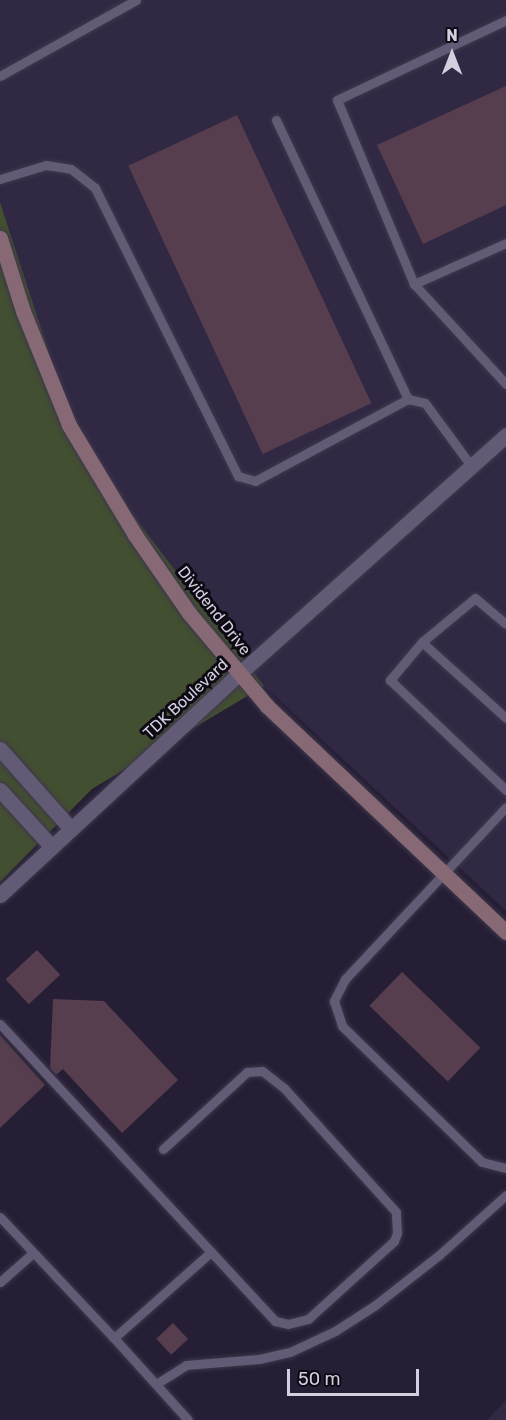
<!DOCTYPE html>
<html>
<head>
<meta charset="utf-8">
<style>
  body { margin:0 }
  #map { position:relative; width:506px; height:1420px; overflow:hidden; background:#261e35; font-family:Rubik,sans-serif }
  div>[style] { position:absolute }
  .built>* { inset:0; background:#312844 }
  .green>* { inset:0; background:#434f31 }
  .building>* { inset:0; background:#563e4e; transform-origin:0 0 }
  .roads { filter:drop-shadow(0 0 2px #3e384b) drop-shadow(0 0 2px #3e384b) }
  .lane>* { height:9px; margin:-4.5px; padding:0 4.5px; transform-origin:4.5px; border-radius:4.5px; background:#635b75 }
  .street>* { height:15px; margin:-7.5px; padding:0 7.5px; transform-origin:7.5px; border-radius:7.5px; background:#635b75 }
  .secondary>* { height:15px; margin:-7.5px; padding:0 7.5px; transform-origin:7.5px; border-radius:7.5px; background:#866974 }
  span { translate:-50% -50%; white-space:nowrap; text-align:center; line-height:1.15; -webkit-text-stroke:6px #0e0a14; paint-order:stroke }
  .street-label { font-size:16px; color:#d3cfde }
  .north { position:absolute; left:422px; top:24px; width:60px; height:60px; -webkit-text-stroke:4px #0e0a14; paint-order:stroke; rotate:0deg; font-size:16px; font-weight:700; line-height:24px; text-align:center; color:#d3cfde }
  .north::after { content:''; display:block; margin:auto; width:21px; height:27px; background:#d3cfde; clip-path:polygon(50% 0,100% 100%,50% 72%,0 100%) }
  .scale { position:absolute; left:287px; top:1369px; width:132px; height:27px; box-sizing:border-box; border:3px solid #d3cfde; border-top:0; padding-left:8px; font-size:18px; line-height:21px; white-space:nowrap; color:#d3cfde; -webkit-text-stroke:4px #0e0a14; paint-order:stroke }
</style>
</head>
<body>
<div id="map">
  <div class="built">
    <i style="clip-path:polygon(0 0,506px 0,506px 911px,264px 686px,79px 445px,0 202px)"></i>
    <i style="clip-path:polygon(506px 1400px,506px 1420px,487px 1420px)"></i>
  </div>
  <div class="green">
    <i style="clip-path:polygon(0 202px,79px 445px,264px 686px,92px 789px,0 882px)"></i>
  </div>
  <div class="building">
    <i style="clip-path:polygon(506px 86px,506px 205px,423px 244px,377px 145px)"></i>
    <i style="left:237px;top:115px;width:318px;height:120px;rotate:65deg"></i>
    <i style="left:37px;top:950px;width:34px;height:43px;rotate:47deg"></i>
    <i style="left:402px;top:972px;width:109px;height:47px;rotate:44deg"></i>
    <i style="clip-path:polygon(53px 999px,104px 1001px,178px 1080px,122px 1133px,63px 1069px,56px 1075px,50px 1068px)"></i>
    <i style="clip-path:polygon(0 1035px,45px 1085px,0 1128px)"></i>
    <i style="left:173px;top:1323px;width:22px;height:23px;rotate:47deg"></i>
  </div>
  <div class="roads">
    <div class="lane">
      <i style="left:0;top:76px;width:156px;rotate:-29.2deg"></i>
      <i style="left:276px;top:120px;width:309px;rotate:64.7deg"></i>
      <i style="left:0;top:179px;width:48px;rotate:-16.9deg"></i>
      <i style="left:46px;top:165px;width:25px;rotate:9deg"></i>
      <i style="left:71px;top:169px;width:31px;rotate:38deg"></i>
      <i style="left:95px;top:188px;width:322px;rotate:63.6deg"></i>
      <i style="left:238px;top:476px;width:18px;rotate:16deg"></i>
      <i style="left:255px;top:481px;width:174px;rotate:-28.2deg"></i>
      <i style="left:408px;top:399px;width:17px;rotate:13deg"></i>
      <i style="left:425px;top:403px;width:79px;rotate:53.7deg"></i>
      <i style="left:506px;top:243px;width:101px;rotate:156deg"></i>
      <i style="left:414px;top:284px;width:136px;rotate:47.4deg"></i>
      <i style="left:414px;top:284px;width:199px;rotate:-112.7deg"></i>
      <i style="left:337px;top:100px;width:187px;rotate:-25.3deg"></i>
      <i style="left:422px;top:642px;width:69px;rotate:-39.7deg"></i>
      <i style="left:475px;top:598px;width:40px;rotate:40deg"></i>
      <i style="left:506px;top:718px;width:113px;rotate:-137.9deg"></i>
      <i style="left:422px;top:642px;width:50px;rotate:130.1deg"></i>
      <i style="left:390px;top:680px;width:160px;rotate:43.5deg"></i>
      <i style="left:506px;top:807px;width:236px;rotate:133.1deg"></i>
      <i style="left:345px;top:979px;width:25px;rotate:117deg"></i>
      <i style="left:334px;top:1001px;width:26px;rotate:72deg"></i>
      <i style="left:342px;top:1026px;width:195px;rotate:44.2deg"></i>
      <i style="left:482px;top:1162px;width:25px;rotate:14deg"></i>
      <i style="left:0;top:1024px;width:405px;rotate:47.2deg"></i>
      <i style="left:275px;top:1321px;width:13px;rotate:13deg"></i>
      <i style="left:288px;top:1324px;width:21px;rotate:-14deg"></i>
      <i style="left:308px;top:1319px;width:116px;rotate:-42.2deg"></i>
      <i style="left:394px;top:1241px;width:9px;rotate:-69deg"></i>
      <i style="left:397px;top:1233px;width:21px;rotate:-93deg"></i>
      <i style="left:396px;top:1212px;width:167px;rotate:-132.1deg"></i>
      <i style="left:284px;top:1088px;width:28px;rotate:-142deg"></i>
      <i style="left:262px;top:1071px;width:15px;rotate:176deg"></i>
      <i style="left:247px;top:1072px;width:114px;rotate:137.5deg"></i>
      <i style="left:0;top:1217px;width:166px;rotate:46.7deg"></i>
      <i style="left:114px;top:1338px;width:130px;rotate:-41.6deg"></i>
      <i style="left:0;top:1282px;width:44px;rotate:-41.3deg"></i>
      <i style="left:114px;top:1338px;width:110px;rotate:47.9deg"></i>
      <i style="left:156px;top:1384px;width:36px;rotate:-32deg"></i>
      <i style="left:186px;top:1365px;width:73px;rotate:-4.7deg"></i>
      <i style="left:259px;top:1359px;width:32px;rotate:-13deg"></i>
      <i style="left:290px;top:1352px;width:50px;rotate:-25deg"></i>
      <i style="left:335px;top:1331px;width:46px;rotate:-32.7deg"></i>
      <i style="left:374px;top:1306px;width:83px;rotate:-38.1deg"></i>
      <i style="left:439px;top:1255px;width:90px;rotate:-41.8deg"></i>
    </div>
    <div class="street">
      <i style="left:0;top:749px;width:107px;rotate:48.4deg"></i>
      <i style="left:0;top:790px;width:77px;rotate:47.6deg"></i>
      <i style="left:0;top:895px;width:327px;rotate:-42.8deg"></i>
      <i style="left:240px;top:673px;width:357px;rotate:-41.8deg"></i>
    </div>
    <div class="secondary">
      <i style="left:0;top:238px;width:77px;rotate:72.5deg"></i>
      <i style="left:23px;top:311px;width:123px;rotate:68deg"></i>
      <i style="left:69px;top:425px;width:128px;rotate:59deg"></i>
      <i style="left:135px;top:535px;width:95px;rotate:55.3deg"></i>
      <i style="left:189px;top:613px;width:121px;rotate:50deg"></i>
      <i style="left:267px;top:706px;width:329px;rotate:43.4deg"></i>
    </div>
  </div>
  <div class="street-label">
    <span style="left:214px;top:611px;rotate:52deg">Dividend Drive</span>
    <span style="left:186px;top:699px;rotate:-43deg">TDK Boulevard</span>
  </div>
  <div class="north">N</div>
  <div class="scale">50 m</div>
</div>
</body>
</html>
